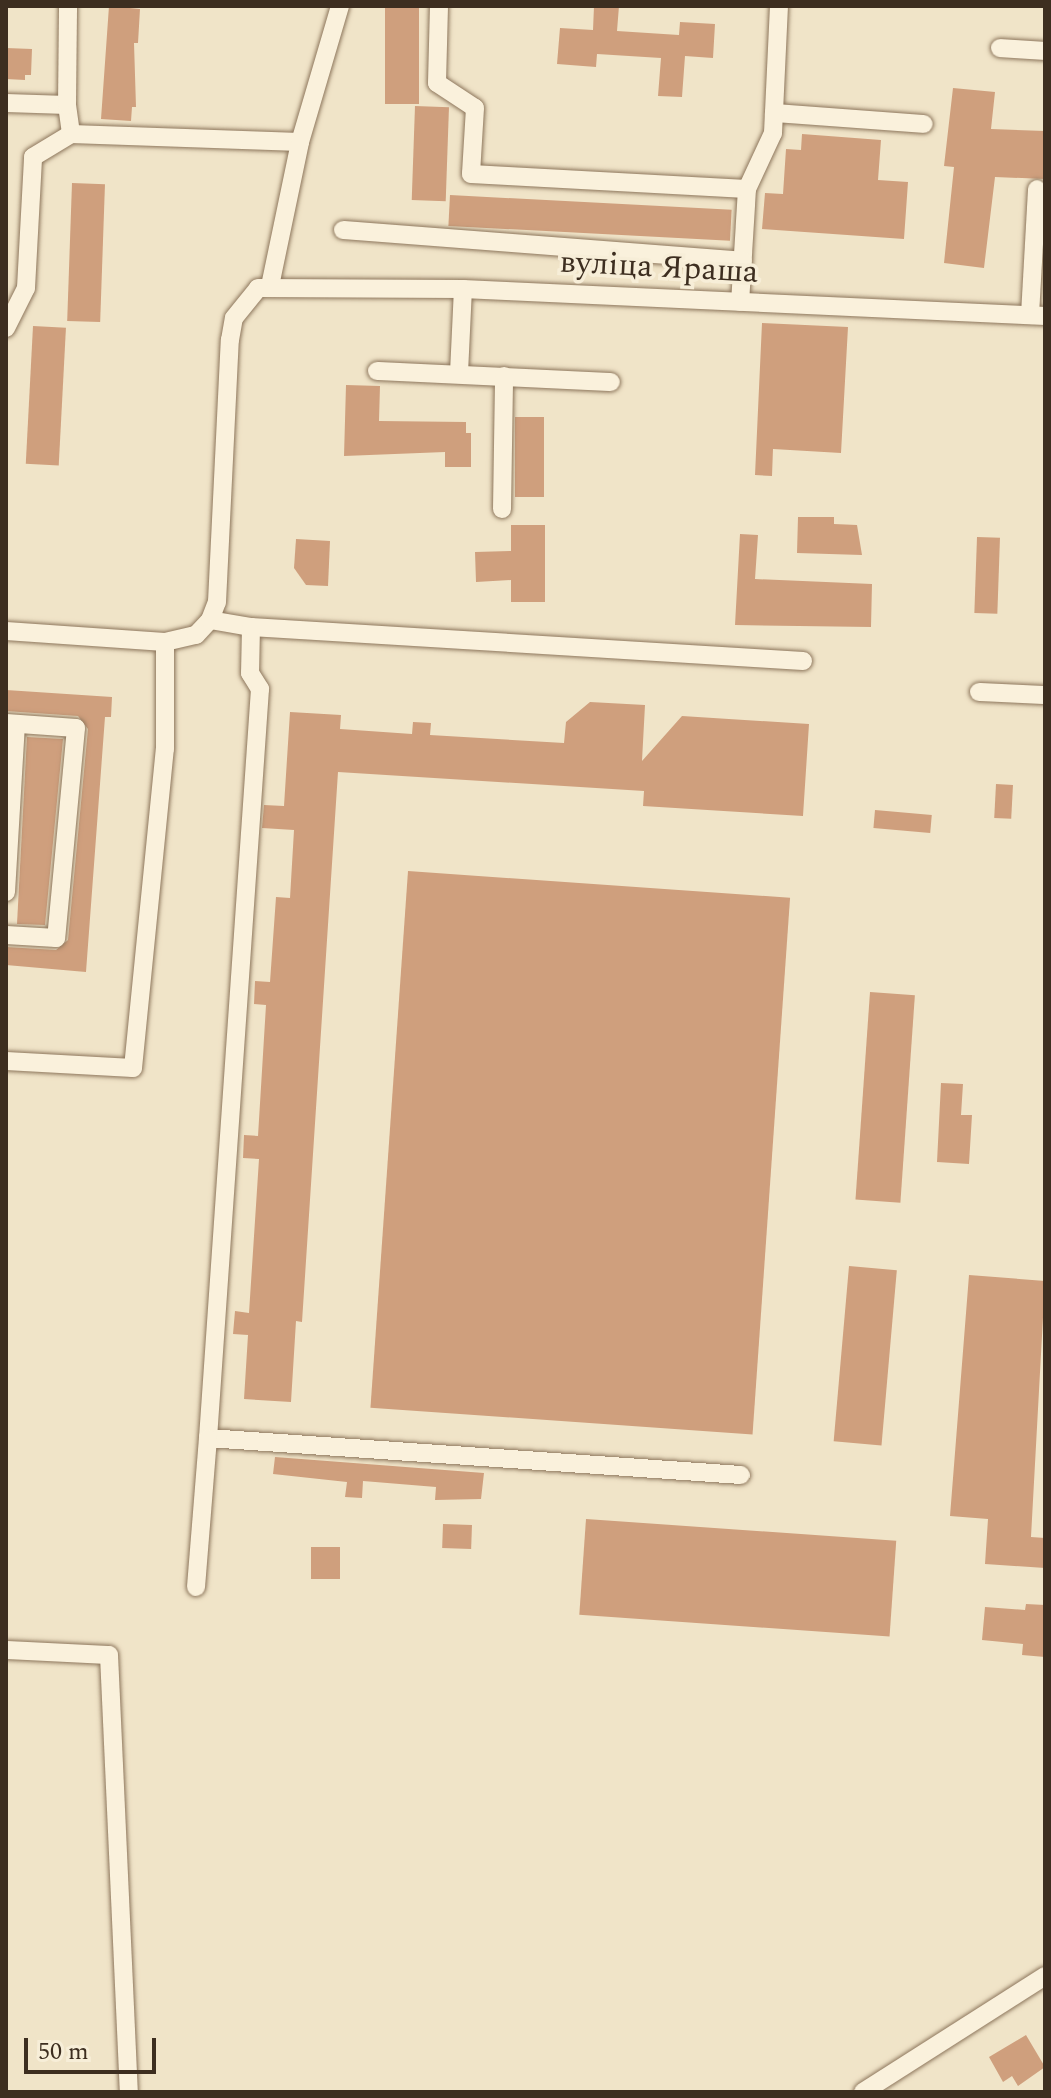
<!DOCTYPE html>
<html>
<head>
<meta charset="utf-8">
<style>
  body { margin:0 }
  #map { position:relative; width:1051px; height:2098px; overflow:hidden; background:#f0e4c8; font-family:Spectral,serif }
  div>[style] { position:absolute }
  .building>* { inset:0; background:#cf9f7d; transform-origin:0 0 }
  .roads { filter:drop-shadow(0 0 2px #8d765c) drop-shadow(0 0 2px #8d765c) }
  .minor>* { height:18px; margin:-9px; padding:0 9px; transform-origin:9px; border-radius:9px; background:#faf1dc }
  span { translate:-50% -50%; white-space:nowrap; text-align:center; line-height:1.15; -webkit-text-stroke:7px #f7eed8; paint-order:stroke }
  .street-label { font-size:32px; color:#3d2e20 }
  .frame { position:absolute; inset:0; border:8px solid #3d2e20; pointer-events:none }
  .scale { position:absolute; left:24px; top:2038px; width:132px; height:36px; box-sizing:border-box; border:4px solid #3d2e20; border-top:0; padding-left:10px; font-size:24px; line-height:28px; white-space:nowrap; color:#3d2e20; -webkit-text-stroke:6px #f7eed8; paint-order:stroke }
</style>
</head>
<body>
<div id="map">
  <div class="building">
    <i style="clip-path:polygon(109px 6px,140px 9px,138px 43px,134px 43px,136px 107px,132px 107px,131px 121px,101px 119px)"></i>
    <i style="left:385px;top:6px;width:34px;height:98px"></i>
    <i style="clip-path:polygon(594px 6px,619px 6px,617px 31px,679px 35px,680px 22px,715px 24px,713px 58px,685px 56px,682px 97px,658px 96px,661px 58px,597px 54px,596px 67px,557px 64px,560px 28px,593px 30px)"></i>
    <i style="clip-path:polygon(6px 48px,32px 49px,31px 75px,25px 75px,25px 80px,6px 79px)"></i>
    <i style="clip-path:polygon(953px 88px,995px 92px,991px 129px,1045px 131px,1045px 179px,995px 177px,984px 268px,944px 263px,954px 167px,944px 166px)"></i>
    <i style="left:415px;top:106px;width:34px;height:94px;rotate:2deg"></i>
    <i style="clip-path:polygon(802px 134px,881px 140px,878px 180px,908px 182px,904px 239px,762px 229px,765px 193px,783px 194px,786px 149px,801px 150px)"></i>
    <i style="left:72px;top:183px;width:33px;height:138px;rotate:2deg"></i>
    <i style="left:450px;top:195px;width:282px;height:31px;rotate:3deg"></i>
    <i style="clip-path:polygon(762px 323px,848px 327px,841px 453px,773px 449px,772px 476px,755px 475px)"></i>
    <i style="left:33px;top:326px;width:33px;height:138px;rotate:3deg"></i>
    <i style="clip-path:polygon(346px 385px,380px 386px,379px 421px,466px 422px,466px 433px,471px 433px,471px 467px,445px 467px,445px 452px,344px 456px)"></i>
    <i style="left:515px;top:417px;width:29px;height:80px"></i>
    <i style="clip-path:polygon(798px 517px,834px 517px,834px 524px,857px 525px,862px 555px,797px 553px)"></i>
    <i style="clip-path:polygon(511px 525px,545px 525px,545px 602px,511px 602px,511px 580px,476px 582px,475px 552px,511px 551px)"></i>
    <i style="clip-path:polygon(740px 534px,758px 535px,755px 579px,872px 584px,871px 627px,735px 625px)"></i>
    <i style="left:977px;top:537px;width:23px;height:76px;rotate:2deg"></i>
    <i style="clip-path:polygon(296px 539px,330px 541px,328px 586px,306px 585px,294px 568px)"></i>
    <i style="clip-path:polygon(6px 690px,112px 697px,111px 717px,105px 717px,86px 972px,6px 965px,6px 947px,56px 950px,68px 940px,88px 729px,78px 716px,6px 711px)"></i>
    <i style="clip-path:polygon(590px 702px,645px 705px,642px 761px,682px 716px,809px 724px,803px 816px,643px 806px,644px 791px,338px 772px,302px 1322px,296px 1321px,291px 1402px,244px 1399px,248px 1335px,233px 1334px,235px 1311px,249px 1313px,259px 1159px,243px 1158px,244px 1135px,258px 1136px,266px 1005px,254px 1004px,255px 981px,270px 982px,276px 897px,290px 898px,294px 830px,262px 828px,264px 805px,284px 806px,290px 712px,341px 715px,340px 729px,412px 734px,413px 722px,431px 723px,430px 735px,564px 743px,566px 722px)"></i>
    <i style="clip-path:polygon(27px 737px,63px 739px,45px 925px,17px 924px)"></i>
    <i style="left:996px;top:784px;width:17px;height:34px;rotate:3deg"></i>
    <i style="left:875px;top:810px;width:57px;height:18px;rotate:5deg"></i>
    <i style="left:408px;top:871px;width:383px;height:538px;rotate:4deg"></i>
    <i style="left:870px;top:992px;width:45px;height:208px;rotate:4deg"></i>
    <i style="clip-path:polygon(941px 1083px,963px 1084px,961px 1115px,972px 1115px,969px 1164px,937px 1162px)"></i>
    <i style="left:849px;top:1266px;width:48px;height:176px;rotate:5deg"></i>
    <i style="clip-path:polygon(969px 1275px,1045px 1281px,1031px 1537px,1045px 1538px,1045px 1568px,985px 1564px,988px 1519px,950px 1516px)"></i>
    <i style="clip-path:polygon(275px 1457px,484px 1473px,481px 1499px,435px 1500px,436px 1487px,363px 1481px,362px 1498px,345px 1497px,347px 1482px,273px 1474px)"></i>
    <i style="left:586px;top:1519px;width:311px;height:96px;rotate:4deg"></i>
    <i style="left:443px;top:1524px;width:29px;height:24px;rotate:2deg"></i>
    <i style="left:311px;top:1547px;width:29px;height:32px"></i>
    <i style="clip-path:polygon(1026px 1604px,1045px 1605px,1045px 1657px,1022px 1655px,1023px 1644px,982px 1640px,985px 1607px,1025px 1610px)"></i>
    <i style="clip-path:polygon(1026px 2035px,1045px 2067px,1018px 2086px,1012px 2076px,1003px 2082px,989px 2057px)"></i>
  </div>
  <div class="roads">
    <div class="minor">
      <i style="left:439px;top:6px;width:77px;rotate:91.5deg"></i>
      <i style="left:437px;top:83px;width:45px;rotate:33.3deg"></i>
      <i style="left:475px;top:108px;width:66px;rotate:93.5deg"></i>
      <i style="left:471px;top:174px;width:276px;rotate:3.1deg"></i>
      <i style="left:747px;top:189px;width:113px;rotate:93.5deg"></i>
      <i style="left:1000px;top:48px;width:45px;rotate:3.8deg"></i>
      <i style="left:6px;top:103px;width:61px;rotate:1.9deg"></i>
      <i style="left:67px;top:105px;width:29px;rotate:82deg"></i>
      <i style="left:71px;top:134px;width:229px;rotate:2deg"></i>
      <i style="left:67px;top:105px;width:99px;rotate:-89.4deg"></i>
      <i style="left:774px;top:113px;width:150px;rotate:4.2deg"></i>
      <i style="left:747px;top:189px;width:62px;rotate:-65.1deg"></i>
      <i style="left:773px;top:133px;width:127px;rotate:-87.3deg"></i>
      <i style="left:343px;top:230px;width:401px;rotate:4.4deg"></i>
      <i style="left:270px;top:286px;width:147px;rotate:-78.2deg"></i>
      <i style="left:300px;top:142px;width:142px;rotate:-73.6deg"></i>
      <i style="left:1030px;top:315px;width:126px;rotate:-86.8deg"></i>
      <i style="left:6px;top:328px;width:45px;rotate:-63.4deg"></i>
      <i style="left:26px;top:288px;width:131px;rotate:-86.9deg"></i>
      <i style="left:33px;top:157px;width:44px;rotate:-31.2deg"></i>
      <i style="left:377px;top:371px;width:234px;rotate:2.7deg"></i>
      <i style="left:459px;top:373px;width:84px;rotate:-87.3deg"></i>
      <i style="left:502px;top:509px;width:133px;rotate:-89.1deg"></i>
      <i style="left:210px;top:620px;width:42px;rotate:9.7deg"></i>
      <i style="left:251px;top:627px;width:553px;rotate:3.52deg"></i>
      <i style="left:251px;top:627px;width:46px;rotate:91.2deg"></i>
      <i style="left:250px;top:673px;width:19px;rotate:58deg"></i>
      <i style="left:260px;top:689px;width:751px;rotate:93.97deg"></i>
      <i style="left:208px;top:1438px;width:534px;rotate:3.97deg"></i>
      <i style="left:6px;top:631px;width:159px;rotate:4deg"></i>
      <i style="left:165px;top:642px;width:32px;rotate:-13deg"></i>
      <i style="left:196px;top:635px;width:21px;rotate:-47deg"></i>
      <i style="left:210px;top:620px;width:19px;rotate:-69deg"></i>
      <i style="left:217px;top:602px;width:262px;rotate:-87.2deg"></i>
      <i style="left:230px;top:340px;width:22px;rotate:-80deg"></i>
      <i style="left:234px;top:318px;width:38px;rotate:-51deg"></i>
      <i style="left:258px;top:288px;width:205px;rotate:0.3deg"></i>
      <i style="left:463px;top:289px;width:583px;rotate:2.66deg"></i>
      <i style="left:979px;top:692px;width:66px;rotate:2.6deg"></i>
      <i style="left:6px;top:723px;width:70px;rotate:4.1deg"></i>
      <i style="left:76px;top:728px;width:211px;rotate:95.4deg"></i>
      <i style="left:56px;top:938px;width:50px;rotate:-176.6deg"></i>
      <i style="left:6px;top:892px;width:168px;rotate:-86.6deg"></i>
      <i style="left:6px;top:1061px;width:127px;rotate:3.2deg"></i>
      <i style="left:133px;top:1068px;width:321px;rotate:-84.3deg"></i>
      <i style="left:165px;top:749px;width:107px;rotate:-90deg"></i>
      <i style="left:196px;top:1587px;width:149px;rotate:-85.4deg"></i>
      <i style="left:6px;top:1650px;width:103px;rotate:2.8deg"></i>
      <i style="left:109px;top:1655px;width:437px;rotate:87.4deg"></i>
      <i style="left:863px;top:2092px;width:216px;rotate:-32.5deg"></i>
    </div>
  </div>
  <div class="street-label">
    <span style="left:659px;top:268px;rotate:3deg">вуліца Яраша</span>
  </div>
  <div class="frame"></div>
  <div class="scale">50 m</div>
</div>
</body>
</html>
